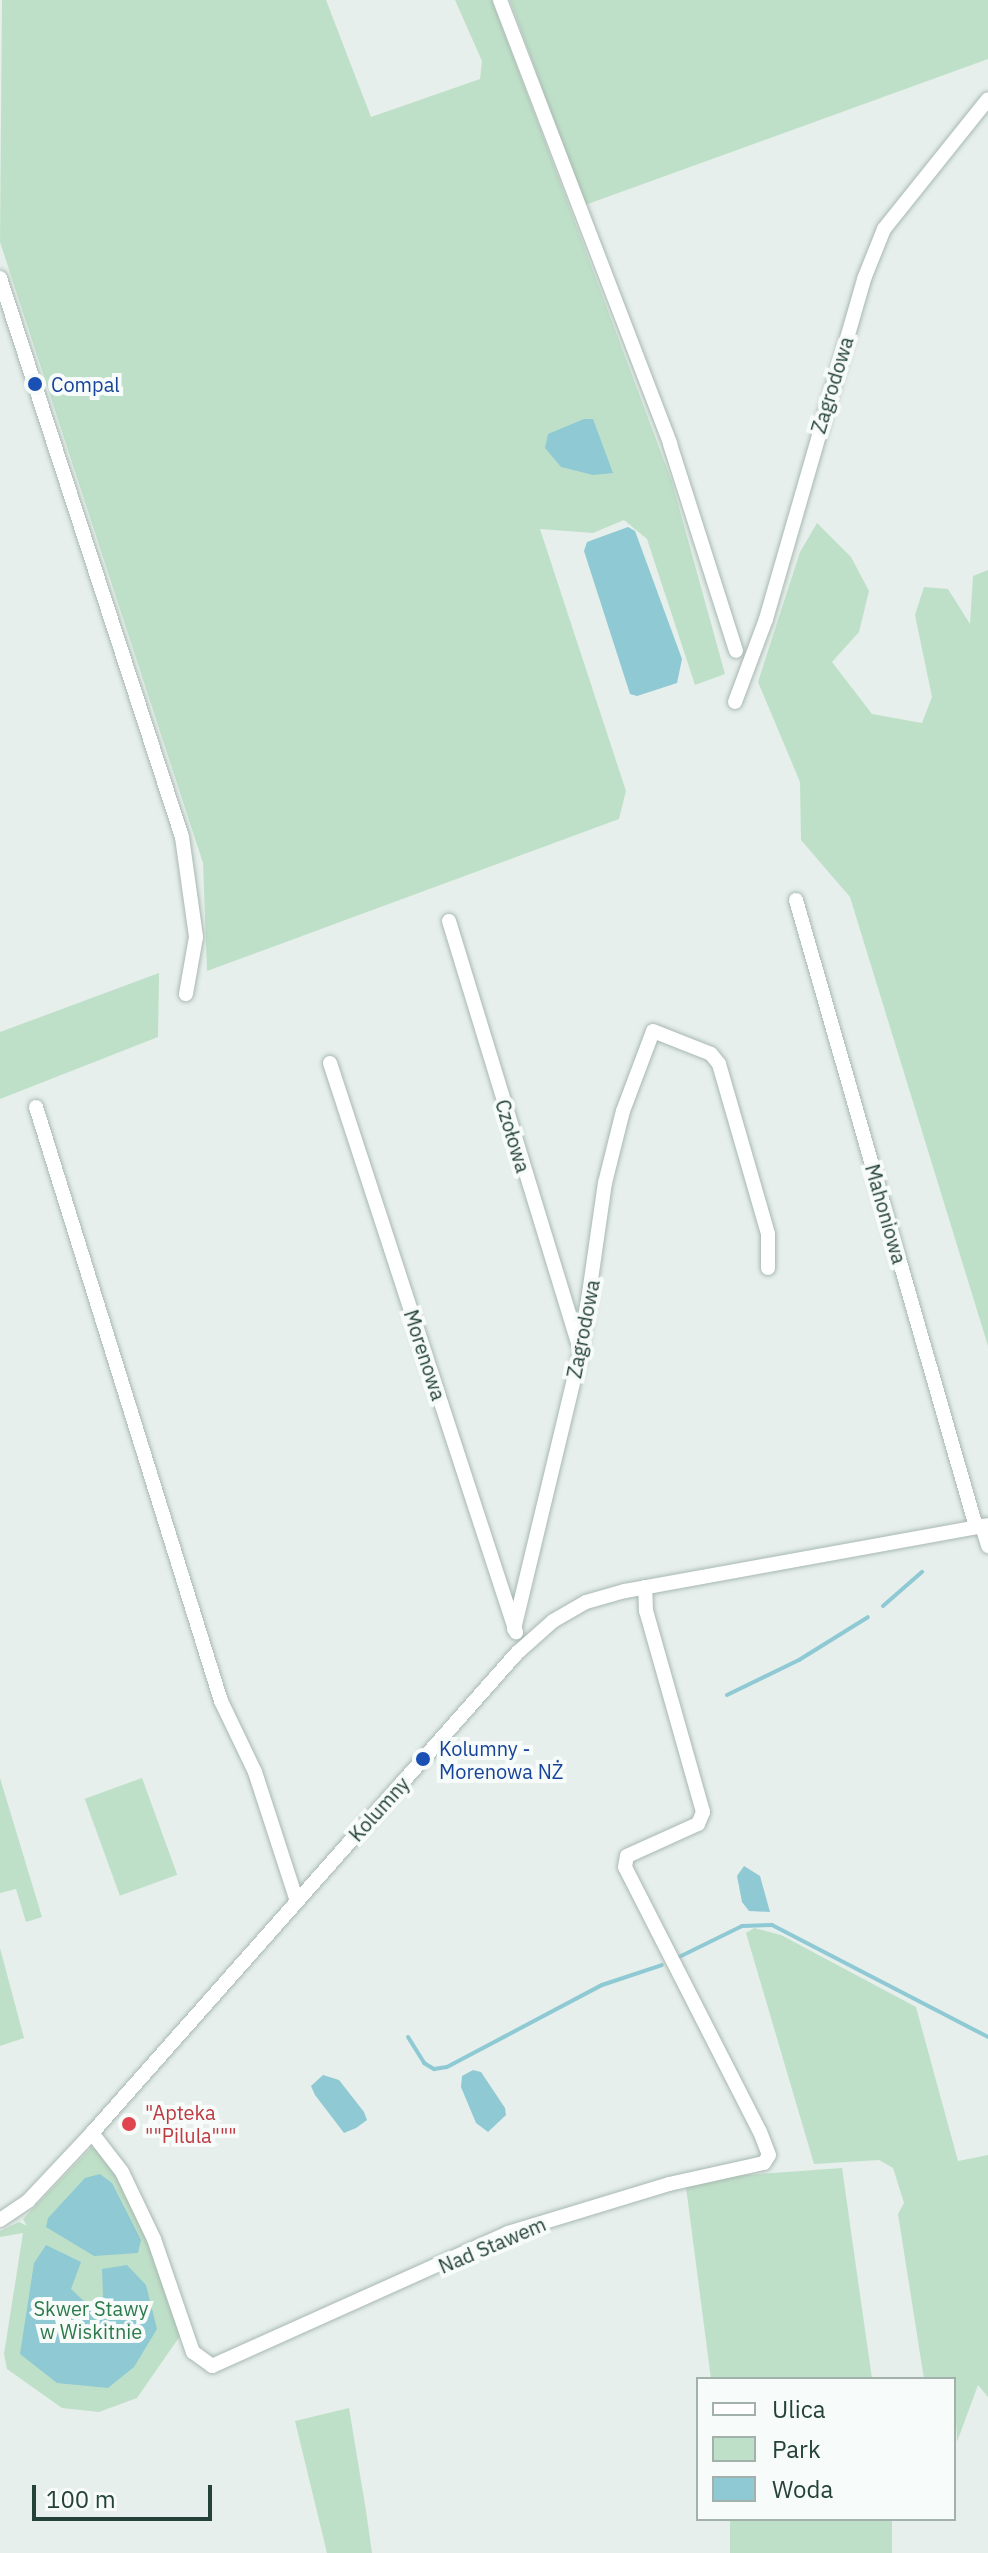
<!DOCTYPE html>
<html>
<head>
<meta charset="utf-8">
<style>
  body { margin:0 }
  #map { position:relative; width:988px; height:2553px; overflow:hidden; background:#e6efeb; font-family:"IBM Plex Sans",sans-serif }
  div>[style] { position:absolute }
  .green>* { inset:0; background:#bfe0c8; transform-origin:0 0 }
  .water>* { inset:0; background:#8ec9d4 }
  .stream>* { height:4px; margin:-2px; padding:0 2px; transform-origin:2px; border-radius:2px; background:#8ec9d4 }
  .roads { filter:drop-shadow(0 0 2px #a8b8b2) drop-shadow(0 0 2px #a8b8b2) }
  .minor>* { height:14px; margin:-7px; padding:0 7px; transform-origin:7px; border-radius:7px; background:#fff }
  .dots>* { width:22px; height:22px; translate:-50% -50%; box-sizing:border-box; border:4px solid #f7fbf9; border-radius:50% }
  span { translate:-50% -50%; white-space:nowrap; text-align:center; line-height:1.15; -webkit-text-stroke:8px #f7fbf9; paint-order:stroke }
  .transit-label { font-size:20px; color:#164399 }
  .left { translate:0 -50%; text-align:left }
  .street-label { font-size:20px; color:#24423a }
  .health-label { font-size:20px; color:#be3a42 }
  .park-label { font-size:20px; color:#2d7a4b }
  .legend { position:absolute; left:696px; top:2377px; width:260px; height:144px; box-sizing:border-box; background:#f7fbf9; border:2px solid #a3b1ad; margin:0; padding:10px 14px; list-style:none; font-size:24px; color:#24423a }
  .legend li { display:flex; align-items:center; gap:16px; height:40px }
  .legend b { width:40px; border:2px solid #a3b1ad }
  .scale { position:absolute; left:32px; top:2485px; width:180px; height:36px; box-sizing:border-box; border:4px solid #24423a; border-top:0; padding-left:10px; font-size:24px; line-height:28px; white-space:nowrap; color:#24423a; -webkit-text-stroke:6px #f7fbf9; paint-order:stroke }
</style>
</head>
<body>
<div id="map">
  <div class="green">
    <i style="clip-path:polygon(2px 0,326px 0,371px 117px,480px 79px,482px 61px,455px 0,492px 0,672px 482px,725px 674px,695px 685px,647px 539px,624px 520px,593px 533px,540px 529px,626px 791px,619px 819px,207px 971px,203px 863px,0 242px)"></i>
    <i style="clip-path:polygon(510px 0,988px 0,988px 59px,585px 205px)"></i>
    <i style="clip-path:polygon(817px 523px,851px 557px,869px 591px,859px 632px,832px 662px,872px 714px,922px 723px,932px 697px,915px 615px,924px 587px,948px 589px,970px 624px,973px 576px,988px 570px,988px 1346px,850px 897px,801px 840px,800px 782px,758px 682px,800px 552px)"></i>
    <i style="clip-path:polygon(159px 973px,158px 1037px,0 1099px,0 1032px)"></i>
    <i style="clip-path:polygon(0 1778px,42px 1917px,26px 1922px,16px 1889px,0 1893px)"></i>
    <i style="left:142px;top:1778px;width:103px;height:61px;rotate:70deg"></i>
    <i style="clip-path:polygon(754px 1928px,781px 1935px,916px 2007px,958px 2161px,988px 2155px,988px 2397px,978px 2385px,957px 2442px,954px 2379px,924px 2379px,898px 2214px,904px 2203px,893px 2168px,879px 2160px,814px 2164px,746px 1933px)"></i>
    <i style="clip-path:polygon(0 1948px,24px 2038px,0 2046px)"></i>
    <i style="clip-path:polygon(91px 2148px,104px 2150px,149px 2234px,180px 2336px,137px 2398px,99px 2412px,62px 2408px,7px 2369px,4px 2354px,23px 2233px,0 2237px,0 2231px,19px 2222px,27px 2226px,23px 2219px)"></i>
    <i style="clip-path:polygon(842px 2168px,872px 2379px,711px 2379px,686px 2187px,719px 2177px)"></i>
    <i style="clip-path:polygon(349px 2408px,366px 2511px,372px 2553px,327px 2553px,295px 2421px)"></i>
    <i style="left:730px;top:2519px;width:162px;height:34px"></i>
  </div>
  <div class="water">
    <i style="clip-path:polygon(584px 419px,593px 419px,613px 473px,593px 475px,561px 467px,545px 448px,548px 434px)"></i>
    <i style="clip-path:polygon(628px 527px,635px 531px,682px 659px,677px 683px,637px 696px,630px 694px,584px 551px,587px 542px)"></i>
    <i style="clip-path:polygon(744px 1866px,760px 1876px,770px 1912px,749px 1911px,742px 1902px,737px 1876px)"></i>
    <i style="clip-path:polygon(473px 2070px,481px 2072px,505px 2108px,506px 2115px,488px 2132px,476px 2123px,461px 2087px,462px 2076px)"></i>
    <i style="clip-path:polygon(323px 2075px,339px 2080px,364px 2112px,367px 2120px,356px 2128px,344px 2133px,315px 2095px,311px 2086px)"></i>
    <i style="clip-path:polygon(100px 2174px,112px 2183px,141px 2240px,138px 2253px,94px 2256px,46px 2227px,48px 2218px,85px 2178px)"></i>
    <i style="clip-path:polygon(46px 2245px,81px 2262px,71px 2289px,86px 2303px,98px 2302px,103px 2296px,102px 2269px,127px 2265px,146px 2285px,157px 2329px,134px 2367px,108px 2388px,57px 2383px,20px 2354px,34px 2263px)"></i>
  </div>
  <div class="stream">
    <i style="left:883px;top:1606px;width:52px;rotate:-41.1deg"></i>
    <i style="left:727px;top:1695px;width:80px;rotate:-25.9deg"></i>
    <i style="left:799px;top:1660px;width:81px;rotate:-31.9deg"></i>
    <i style="left:677px;top:1958px;width:72px;rotate:-26.2deg"></i>
    <i style="left:742px;top:1926px;width:30px;rotate:-2deg"></i>
    <i style="left:772px;top:1925px;width:243px;rotate:27.4deg"></i>
    <i style="left:408px;top:2037px;width:31px;rotate:58deg"></i>
    <i style="left:424px;top:2063px;width:12px;rotate:31deg"></i>
    <i style="left:434px;top:2069px;width:13px;rotate:-9deg"></i>
    <i style="left:447px;top:2067px;width:175px;rotate:-27.9deg"></i>
    <i style="left:602px;top:1985px;width:63px;rotate:-18.4deg"></i>
  </div>
  <div class="roads">
    <div class="minor">
      <i style="left:500px;top:0;width:475px;rotate:69deg"></i>
      <i style="left:670px;top:444px;width:217px;rotate:72.3deg"></i>
      <i style="left:0;top:278px;width:588px;rotate:71.97deg"></i>
      <i style="left:182px;top:837px;width:101px;rotate:82deg"></i>
      <i style="left:196px;top:937px;width:58px;rotate:100deg"></i>
      <i style="left:735px;top:702px;width:89px;rotate:-69.5deg"></i>
      <i style="left:766px;top:619px;width:354px;rotate:-73.9deg"></i>
      <i style="left:864px;top:279px;width:54px;rotate:-68.2deg"></i>
      <i style="left:884px;top:229px;width:166px;rotate:-51.3deg"></i>
      <i style="left:796px;top:900px;width:652px;rotate:73.98deg"></i>
      <i style="left:449px;top:921px;width:443px;rotate:73deg"></i>
      <i style="left:330px;top:1063px;width:599px;rotate:71.9deg"></i>
      <i style="left:36px;top:1107px;width:622px;rotate:72.7deg"></i>
      <i style="left:221px;top:1701px;width:79px;rotate:64.4deg"></i>
      <i style="left:255px;top:1772px;width:136px;rotate:72deg"></i>
      <i style="left:982px;top:1526px;width:21px;rotate:73deg"></i>
      <i style="left:514px;top:1629px;width:288px;rotate:-76.5deg"></i>
      <i style="left:581px;top:1349px;width:168px;rotate:-81.8deg"></i>
      <i style="left:605px;top:1183px;width:74px;rotate:-76deg"></i>
      <i style="left:623px;top:1111px;width:85px;rotate:-69.4deg"></i>
      <i style="left:653px;top:1031px;width:62px;rotate:21.6deg"></i>
      <i style="left:711px;top:1054px;width:13px;rotate:51deg"></i>
      <i style="left:719px;top:1064px;width:177px;rotate:73.9deg"></i>
      <i style="left:768px;top:1234px;width:34px;rotate:90deg"></i>
      <i style="left:92px;top:2133px;width:49px;rotate:52.4deg"></i>
      <i style="left:122px;top:2172px;width:74px;rotate:64.5deg"></i>
      <i style="left:154px;top:2239px;width:120px;rotate:71deg"></i>
      <i style="left:193px;top:2352px;width:24px;rotate:36deg"></i>
      <i style="left:212px;top:2366px;width:325px;rotate:-24.2deg"></i>
      <i style="left:508px;top:2233px;width:168px;rotate:-16.9deg"></i>
      <i style="left:669px;top:2184px;width:97px;rotate:-12.5deg"></i>
      <i style="left:764px;top:2163px;width:9px;rotate:-58deg"></i>
      <i style="left:769px;top:2155px;width:25px;rotate:-111deg"></i>
      <i style="left:760px;top:2132px;width:297px;rotate:-117deg"></i>
      <i style="left:625px;top:1867px;width:11px;rotate:-80deg"></i>
      <i style="left:627px;top:1856px;width:78px;rotate:-24.3deg"></i>
      <i style="left:698px;top:1824px;width:13px;rotate:-67deg"></i>
      <i style="left:703px;top:1812px;width:209px;rotate:-105.8deg"></i>
      <i style="left:646px;top:1611px;width:24px;rotate:-92deg"></i>
      <i style="left:0;top:2220px;width:34px;rotate:-34deg"></i>
      <i style="left:28px;top:2201px;width:93px;rotate:-46.7deg"></i>
      <i style="left:92px;top:2133px;width:641px;rotate:-48.48deg"></i>
      <i style="left:517px;top:1653px;width:48px;rotate:-41.6deg"></i>
      <i style="left:553px;top:1621px;width:38px;rotate:-30deg"></i>
      <i style="left:586px;top:1602px;width:41px;rotate:-15.8deg"></i>
      <i style="left:625px;top:1591px;width:369px;rotate:-10.3deg"></i>
    </div>
  </div>
  <div class="dots">
    <i style="left:35px;top:384px;background:#1a4fb4"></i>
    <i style="left:423px;top:1759px;background:#1a4fb4"></i>
    <i style="left:129px;top:2124px;background:#e0444e"></i>
  </div>
  <div class="transit-label">
    <span class="left" style="left:51px;top:384px">Compal</span>
    <span class="left" style="left:439px;top:1760px">Kolumny -<br>Morenowa NŻ</span>
  </div>
  <div class="street-label">
    <span style="left:832px;top:385px;rotate:-73deg">Zagrodowa</span>
    <span style="left:513px;top:1136px;rotate:73deg">Czołowa</span>
    <span style="left:886px;top:1214px;rotate:74deg">Mahoniowa</span>
    <span style="left:583px;top:1329px;rotate:-79deg">Zagrodowa</span>
    <span style="left:425px;top:1355px;rotate:72deg">Morenowa</span>
    <span style="left:379px;top:1809px;rotate:-48deg">Kolumny</span>
    <span style="left:492px;top:2245px;rotate:-23deg">Nad Stawem</span>
  </div>
  <div class="health-label">
    <span class="left" style="left:145px;top:2124px">"Apteka<br>""Pilula"""</span>
  </div>
  <div class="park-label">
    <span style="left:91px;top:2320px">Skwer Stawy<br>w Wiskitnie</span>
  </div>
  <ul class="legend">
  <li><b style="height:10px;background:#fff"></b>Ulica</li>
  <li><b style="height:22px;background:#bfe0c8"></b>Park</li>
  <li><b style="height:22px;background:#8ec9d4"></b>Woda</li>
  </ul>
  <div class="scale">100 m</div>
</div>
</body>
</html>
